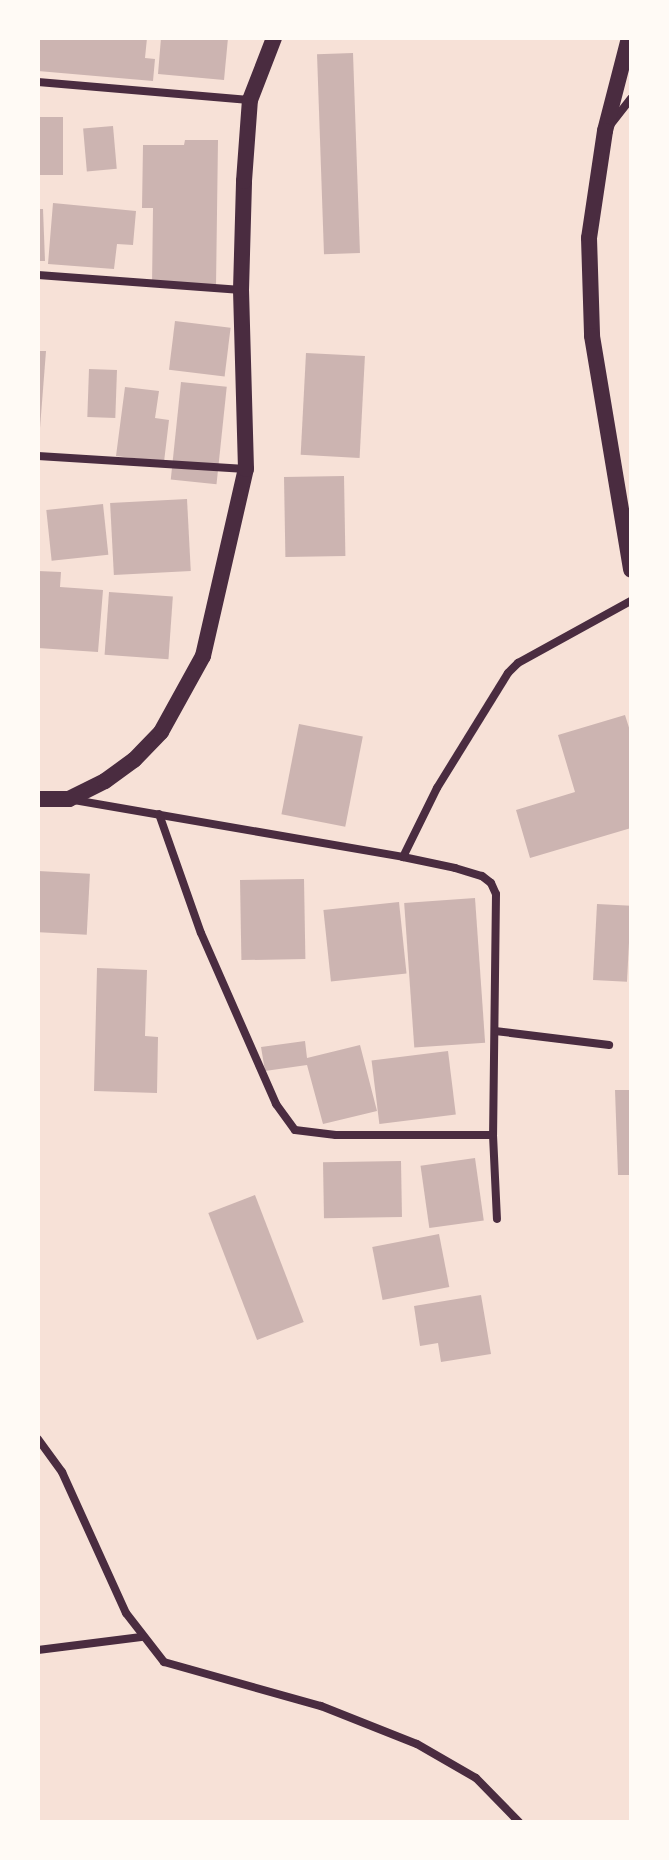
<!DOCTYPE html>
<html>
<head>
<meta charset="utf-8">
<style>
  body { margin:0 }
  #map { position:relative; width:669px; height:1860px; overflow:hidden; background:#f7e1d7; font-family:Overpass,sans-serif }
  div>[style] { position:absolute }
  .building>* { inset:0; background:#ccb4b1; transform-origin:0 0 }
  .minor>* { height:8px; margin:-4px; padding:0 4px; transform-origin:4px; border-radius:4px; background:#4a2c40 }
  .secondary>* { height:16px; margin:-8px; padding:0 8px; transform-origin:8px; border-radius:8px; background:#4a2c40 }
  span { translate:-50% -50%; white-space:nowrap; text-align:center; line-height:1.15; -webkit-text-stroke:8px #fffaf5; paint-order:stroke }
  .frame { position:absolute; inset:0; border:40px solid #fffaf5; pointer-events:none }
</style>
</head>
<body>
<div id="map">
  <div class="building">
    <i style="clip-path:polygon(38px 38px,147px 38px,145px 58px,155px 59px,153px 81px,38px 71px)"></i>
    <i style="clip-path:polygon(161px 38px,228px 38px,224px 80px,158px 74px)"></i>
    <i style="left:353px;top:53px;width:200px;height:36px;rotate:88deg"></i>
    <i style="left:38px;top:117px;width:25px;height:58px"></i>
    <i style="left:113px;top:126px;width:43px;height:30px;rotate:85deg"></i>
    <i style="clip-path:polygon(185px 140px,218px 140px,216px 287px,152px 287px,153px 208px,142px 208px,143px 145px,184px 145px)"></i>
    <i style="clip-path:polygon(53px 203px,136px 211px,133px 245px,117px 244px,114px 269px,48px 264px)"></i>
    <i style="clip-path:polygon(38px 209px,43px 209px,45px 261px,38px 261px)"></i>
    <i style="left:175px;top:321px;width:56px;height:49px;rotate:7deg"></i>
    <i style="clip-path:polygon(38px 351px,46px 351px,40px 428px,38px 428px)"></i>
    <i style="left:306px;top:353px;width:59px;height:102px;rotate:3deg"></i>
    <i style="left:89px;top:369px;width:28px;height:48px;rotate:2deg"></i>
    <i style="left:181px;top:382px;width:46px;height:98px;rotate:6deg"></i>
    <i style="clip-path:polygon(125px 387px,159px 391px,155px 418px,169px 420px,164px 462px,116px 456px)"></i>
    <i style="left:344px;top:476px;width:80px;height:60px;rotate:89deg"></i>
    <i style="left:187px;top:499px;width:72px;height:77px;rotate:87deg"></i>
    <i style="left:103px;top:504px;width:51px;height:57px;rotate:84deg"></i>
    <i style="clip-path:polygon(38px 571px,61px 572px,60px 587px,103px 590px,98px 652px,38px 648px)"></i>
    <i style="left:109px;top:592px;width:64px;height:63px;rotate:4deg"></i>
    <i style="clip-path:polygon(625px 715px,631px 734px,631px 828px,530px 858px,516px 810px,575px 792px,558px 735px)"></i>
    <i style="left:299px;top:724px;width:65px;height:92px;rotate:11deg"></i>
    <i style="left:38px;top:871px;width:52px;height:61px;rotate:3deg"></i>
    <i style="left:304px;top:879px;width:80px;height:64px;rotate:89deg"></i>
    <i style="left:475px;top:898px;width:145px;height:71px;rotate:86deg"></i>
    <i style="left:399px;top:902px;width:72px;height:76px;rotate:84deg"></i>
    <i style="left:597px;top:904px;width:34px;height:76px;rotate:3deg"></i>
    <i style="clip-path:polygon(97px 968px,147px 970px,145px 1036px,158px 1037px,157px 1093px,94px 1091px)"></i>
    <i style="clip-path:polygon(305px 1041px,307px 1058px,360px 1045px,377px 1111px,323px 1124px,307px 1065px,265px 1071px,261px 1047px)"></i>
    <i style="left:448px;top:1051px;width:64px;height:77px;rotate:83deg"></i>
    <i style="clip-path:polygon(615px 1090px,631px 1090px,631px 1175px,618px 1175px)"></i>
    <i style="left:475px;top:1158px;width:63px;height:55px;rotate:82deg"></i>
    <i style="left:401px;top:1161px;width:56px;height:78px;rotate:89deg"></i>
    <i style="left:255px;top:1195px;width:136px;height:50px;rotate:69deg"></i>
    <i style="left:439px;top:1234px;width:54px;height:68px;rotate:79deg"></i>
    <i style="clip-path:polygon(481px 1295px,491px 1354px,441px 1362px,438px 1343px,420px 1346px,414px 1306px)"></i>
  </div>
  <div class="minor">
    <i style="left:38px;top:82px;width:212px;rotate:4.9deg"></i>
    <i style="left:611px;top:124px;width:33px;rotate:-52deg"></i>
    <i style="left:38px;top:275px;width:204px;rotate:4.2deg"></i>
    <i style="left:38px;top:456px;width:208px;rotate:3.6deg"></i>
    <i style="left:74px;top:800px;width:334px;rotate:9.8deg"></i>
    <i style="left:403px;top:857px;width:53px;rotate:11.9deg"></i>
    <i style="left:455px;top:868px;width:28px;rotate:17deg"></i>
    <i style="left:482px;top:876px;width:11px;rotate:38deg"></i>
    <i style="left:491px;top:883px;width:12px;rotate:66deg"></i>
    <i style="left:496px;top:894px;width:241px;rotate:90.7deg"></i>
    <i style="left:493px;top:1135px;width:84px;rotate:87.3deg"></i>
    <i style="left:159px;top:814px;width:126px;rotate:70.6deg"></i>
    <i style="left:201px;top:933px;width:187px;rotate:66.3deg"></i>
    <i style="left:276px;top:1104px;width:32px;rotate:54deg"></i>
    <i style="left:295px;top:1130px;width:41px;rotate:7deg"></i>
    <i style="left:336px;top:1135px;width:157px"></i>
    <i style="left:403px;top:857px;width:77px;rotate:-63.8deg"></i>
    <i style="left:437px;top:788px;width:135px;rotate:-58.3deg"></i>
    <i style="left:508px;top:673px;width:14px;rotate:-45deg"></i>
    <i style="left:518px;top:663px;width:129px;rotate:-28.8deg"></i>
    <i style="left:495px;top:1031px;width:115px;rotate:7deg"></i>
    <i style="left:38px;top:1439px;width:41px;rotate:54deg"></i>
    <i style="left:62px;top:1472px;width:155px;rotate:65.6deg"></i>
    <i style="left:126px;top:1613px;width:62px;rotate:52.2deg"></i>
    <i style="left:164px;top:1662px;width:163px;rotate:15.7deg"></i>
    <i style="left:321px;top:1706px;width:103px;rotate:21.6deg"></i>
    <i style="left:417px;top:1744px;width:68px;rotate:30deg"></i>
    <i style="left:476px;top:1778px;width:62px;rotate:45.7deg"></i>
    <i style="left:38px;top:1650px;width:104px;rotate:-7.2deg"></i>
  </div>
  <div class="secondary">
    <i style="left:629px;top:38px;width:96px;rotate:104.5deg"></i>
    <i style="left:605px;top:131px;width:108px;rotate:98.5deg"></i>
    <i style="left:589px;top:238px;width:98px;rotate:88.2deg"></i>
    <i style="left:592px;top:336px;width:237px;rotate:80.5deg"></i>
    <i style="left:38px;top:799px;width:31px"></i>
    <i style="left:69px;top:799px;width:40px;rotate:-26.6deg"></i>
    <i style="left:105px;top:781px;width:36px;rotate:-36deg"></i>
    <i style="left:134px;top:760px;width:39px;rotate:-46deg"></i>
    <i style="left:161px;top:732px;width:87px;rotate:-61.1deg"></i>
    <i style="left:203px;top:656px;width:192px;rotate:-77.1deg"></i>
    <i style="left:246px;top:469px;width:179px;rotate:-91.6deg"></i>
    <i style="left:241px;top:290px;width:109px;rotate:-88.4deg"></i>
    <i style="left:244px;top:181px;width:81px;rotate:-85.8deg"></i>
    <i style="left:250px;top:100px;width:66px;rotate:-68.8deg"></i>
  </div>
  <div class="frame"></div>
</div>
</body>
</html>
